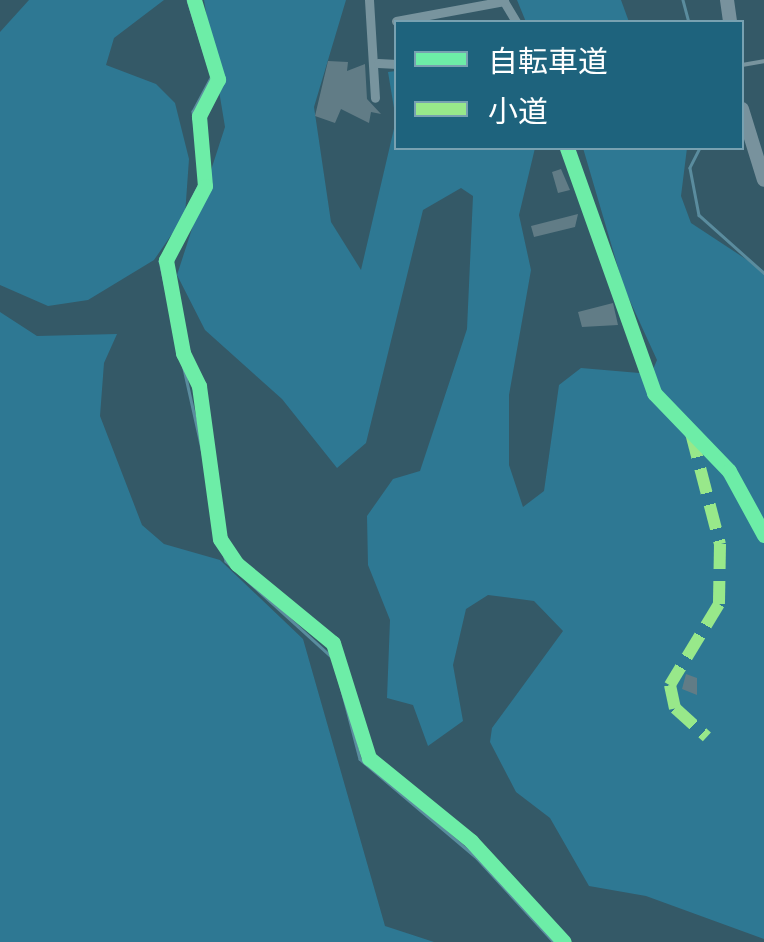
<!DOCTYPE html>
<html>
<head>
<meta charset="utf-8">
<style>
  body { margin:0 }
  #map { position:relative; width:764px; height:942px; overflow:hidden; background:#345967; font-family:"Exo 2","Noto Sans JP",sans-serif }
  div>[style] { position:absolute }
  .green>* { inset:0; background:#2e7893 }
  .stream>* { height:2.5px; margin:-1.25px; padding:0 1.25px; transform-origin:1.25px; border-radius:1.25px; background:#5a8c9e }
  .building>* { inset:0; background:#617c86 }
  .service>* { height:4px; margin:-2px; padding:0 2px; transform-origin:2px; border-radius:2px; background:#78949e }
  .minor>* { height:9px; margin:-4.5px; padding:0 4.5px; transform-origin:4.5px; border-radius:4.5px; background:#78949e }
  .primary>* { height:14px; margin:-7px; padding:0 7px; transform-origin:7px; border-radius:7px; background:#78929d }
  .quiet>* { height:12px; margin-top:-6px; transform-origin:0; background:repeating-linear-gradient(90deg,#98e88a 0 25px,transparent 0 37px) }
  .cycleway>* { height:15px; margin:-7.5px; padding:0 7.5px; transform-origin:7.5px; border-radius:7.5px; background:#6deda7 }
  span { translate:-50% -50%; white-space:nowrap; text-align:center; line-height:1.15; -webkit-text-stroke:10px #1e637d; paint-order:stroke }
  .legend { position:absolute; left:394px; top:20px; width:350px; height:130px; box-sizing:border-box; background:#1e637d; border:2px solid #78a1b1; margin:0; padding:12px 18px; list-style:none; font-size:30px; color:#fff }
  .legend li { display:flex; align-items:center; gap:20px; height:50px }
  .legend b { width:50px; border:2px solid #78a1b1 }
</style>
</head>
<body>
<div id="map">
  <div class="green">
    <i style="clip-path:polygon(29px 0,164px 0,114px 38px,106px 65px,156px 84px,175px 103px,189px 159px,185px 215px,154px 260px,88px 300px,48px 306px,0 285px,0 32px)"></i>
    <i style="clip-path:polygon(204px 0,346px 0,314px 107px,331px 222px,361px 270px,396px 120px,388px 72px,396px 71px,397px 148px,535px 148px,519px 215px,531px 270px,509px 395px,509px 465px,523px 507px,544px 491px,559px 385px,581px 368px,651px 374px,657px 360px,624px 288px,583px 148px,687px 148px,681px 196px,691px 223px,764px 271px,764px 939px,646px 896px,589px 886px,550px 818px,516px 792px,490px 742px,492px 728px,563px 631px,534px 601px,488px 595px,466px 609px,453px 665px,463px 721px,428px 746px,413px 705px,387px 698px,390px 620px,368px 565px,367px 516px,393px 479px,420px 471px,467px 329px,473px 196px,461px 188px,423px 210px,366px 443px,337px 468px,282px 399px,205px 330px,177px 275px,225px 127px)"></i>
    <i style="clip-path:polygon(517px 0,621px 0,629px 22px,526px 22px)"></i>
    <i style="clip-path:polygon(0 312px,37px 336px,117px 334px,104px 363px,100px 416px,142px 525px,164px 544px,220px 560px,303px 639px,385px 926px,434px 942px,0 942px)"></i>
  </div>
  <div class="stream">
    <i style="left:188px;top:0;width:80px;rotate:72.5deg"></i>
    <i style="left:212px;top:76px;width:40px;rotate:118deg"></i>
    <i style="left:193px;top:111px;width:53px;rotate:83.5deg"></i>
    <i style="left:683px;top:0;width:23px;rotate:75deg"></i>
    <i style="left:700px;top:148px;width:22px;rotate:117deg"></i>
    <i style="left:690px;top:168px;width:48px;rotate:79.2deg"></i>
    <i style="left:699px;top:215px;width:87px;rotate:41.7deg"></i>
    <i style="left:201px;top:182px;width:89px;rotate:117.4deg"></i>
    <i style="left:160px;top:261px;width:206px;rotate:77.4deg"></i>
    <i style="left:211px;top:504px;width:59px;rotate:75.3deg"></i>
    <i style="left:226px;top:561px;width:146px;rotate:42.2deg"></i>
    <i style="left:336px;top:667px;width:95px;rotate:75.4deg"></i>
    <i style="left:360px;top:759px;width:153px;rotate:40.2deg"></i>
    <i style="left:477px;top:858px;width:114px;rotate:47.5deg"></i>
  </div>
  <div class="building">
    <i style="clip-path:polygon(328px 61px,348px 62px,347px 71px,365px 64px,367px 99px,381px 114px,371px 112px,369px 123px,341px 109px,335px 123px,315px 116px)"></i>
    <i style="clip-path:polygon(561px 169px,570px 190px,558px 193px,552px 172px)"></i>
    <i style="clip-path:polygon(578px 214px,575px 227px,534px 237px,531px 226px)"></i>
    <i style="clip-path:polygon(613px 303px,618px 325px,582px 327px,578px 312px)"></i>
    <i style="clip-path:polygon(686px 674px,697px 678px,697px 695px,682px 689px)"></i>
  </div>
  <div class="service">
    <i style="left:742px;top:65px;width:22px;rotate:-10deg"></i>
  </div>
  <div class="minor">
    <i style="left:194px;top:0;width:83px;rotate:73.1deg"></i>
    <i style="left:218px;top:79px;width:42px;rotate:117.2deg"></i>
    <i style="left:199px;top:116px;width:70px;rotate:85.1deg"></i>
    <i style="left:205px;top:186px;width:84px;rotate:117.8deg"></i>
    <i style="left:166px;top:260px;width:95px;rotate:79.6deg"></i>
    <i style="left:183px;top:353px;width:37px;rotate:64deg"></i>
    <i style="left:199px;top:386px;width:154px;rotate:82.2deg"></i>
    <i style="left:220px;top:539px;width:30px;rotate:56deg"></i>
    <i style="left:237px;top:564px;width:124px;rotate:39.5deg"></i>
    <i style="left:333px;top:643px;width:121px;rotate:72.6deg"></i>
    <i style="left:369px;top:758px;width:132px;rotate:39.1deg"></i>
    <i style="left:471px;top:841px;width:137px;rotate:47.4deg"></i>
    <i style="left:369px;top:0;width:98px;rotate:86.5deg"></i>
    <i style="left:503px;top:0;width:26px;rotate:59deg"></i>
    <i style="left:396px;top:21px;width:110px;rotate:-10.5deg"></i>
    <i style="left:378px;top:63px;width:19px;rotate:3deg"></i>
    <i style="left:567px;top:148px;width:260px;rotate:70.4deg"></i>
    <i style="left:654px;top:393px;width:108px;rotate:46.1deg"></i>
    <i style="left:729px;top:471px;width:73px;rotate:61.3deg"></i>
  </div>
  <div class="primary">
    <i style="left:727px;top:0;width:22px;rotate:82deg"></i>
    <i style="left:742px;top:109px;width:74px;rotate:72.8deg"></i>
  </div>
  <div class="quiet">
    <i style="left:691px;top:433px;width:115px;rotate:75.4deg"></i>
    <i style="left:720px;top:544px;width:60px;rotate:91deg"></i>
    <i style="left:719px;top:604px;width:95px;rotate:121.2deg"></i>
    <i style="left:670px;top:685px;width:24px;rotate:78deg"></i>
    <i style="left:675px;top:708px;width:43px;rotate:42.2deg"></i>
  </div>
  <div class="cycleway">
    <i style="left:194px;top:0;width:83px;rotate:73.1deg"></i>
    <i style="left:218px;top:79px;width:42px;rotate:117.2deg"></i>
    <i style="left:199px;top:116px;width:70px;rotate:85.1deg"></i>
    <i style="left:205px;top:186px;width:84px;rotate:117.8deg"></i>
    <i style="left:166px;top:260px;width:95px;rotate:79.6deg"></i>
    <i style="left:183px;top:353px;width:37px;rotate:64deg"></i>
    <i style="left:199px;top:386px;width:154px;rotate:82.2deg"></i>
    <i style="left:220px;top:539px;width:30px;rotate:56deg"></i>
    <i style="left:237px;top:564px;width:124px;rotate:39.5deg"></i>
    <i style="left:333px;top:643px;width:121px;rotate:72.6deg"></i>
    <i style="left:369px;top:758px;width:132px;rotate:39.1deg"></i>
    <i style="left:471px;top:841px;width:137px;rotate:47.4deg"></i>
    <i style="left:567px;top:148px;width:260px;rotate:70.4deg"></i>
    <i style="left:654px;top:393px;width:108px;rotate:46.1deg"></i>
    <i style="left:729px;top:471px;width:73px;rotate:61.3deg"></i>
  </div>
  <ul class="legend">
  <li><b style="height:12px;background:#6deda7"></b>自転車道</li>
  <li><b style="height:12px;background:#98e88a"></b>小道</li>
  </ul>
</div>
</body>
</html>
